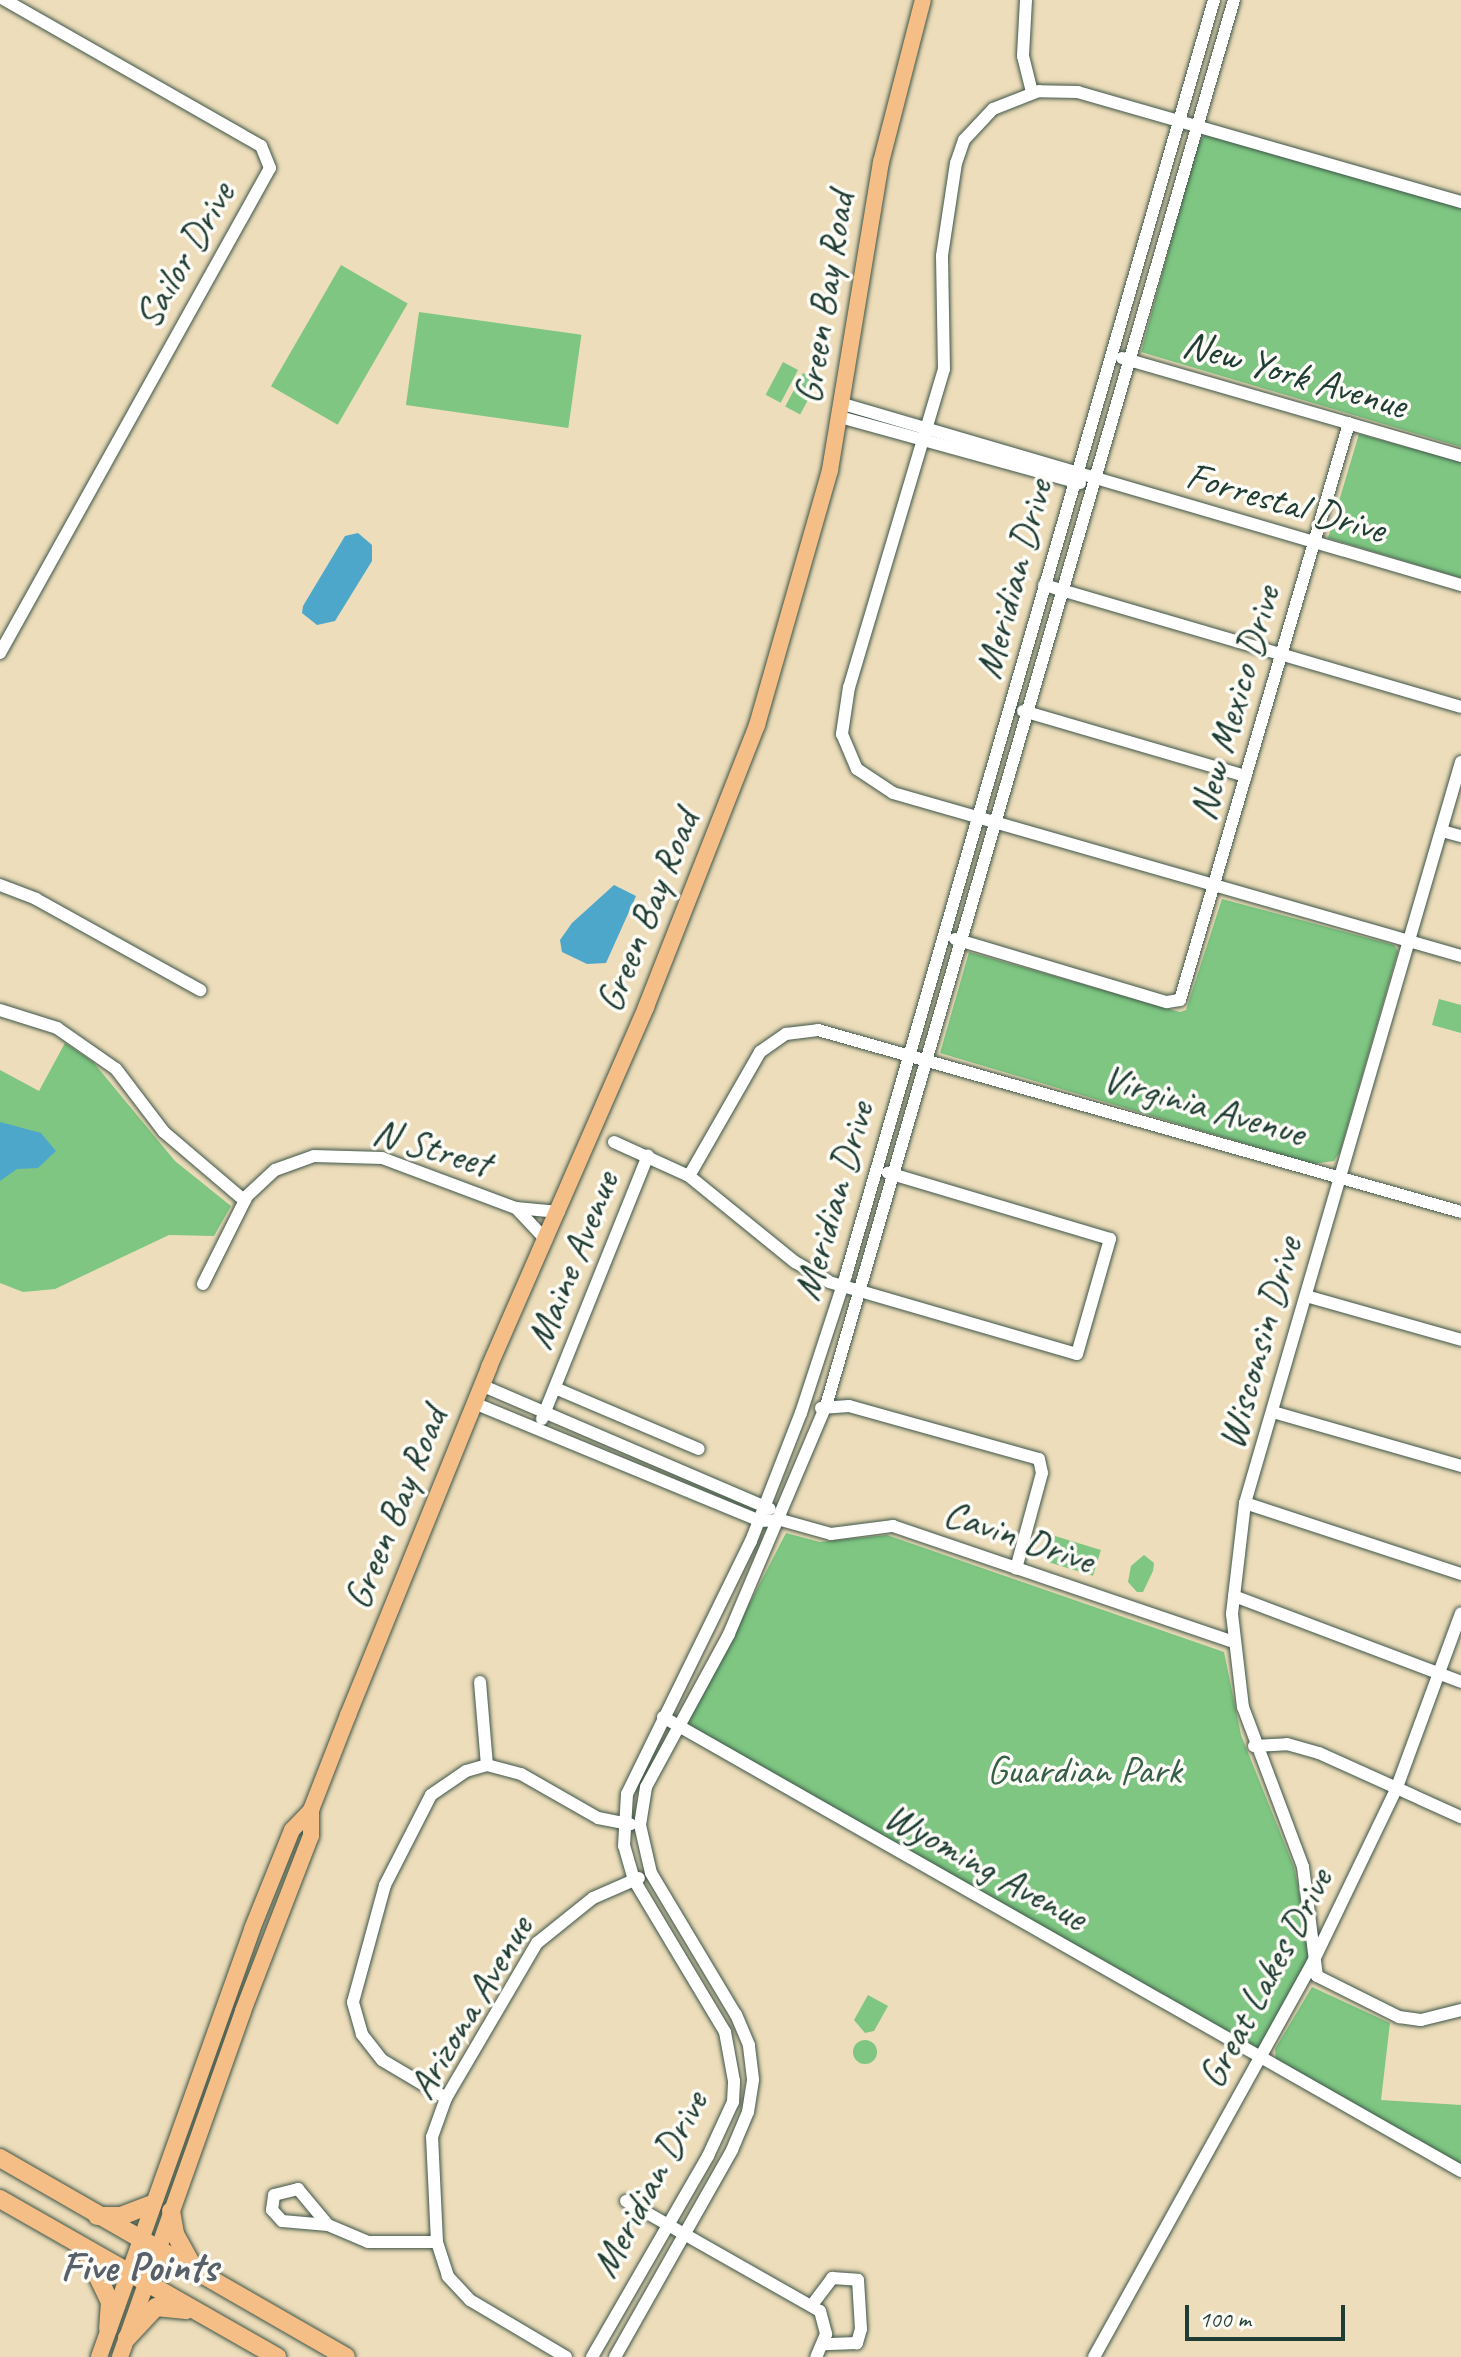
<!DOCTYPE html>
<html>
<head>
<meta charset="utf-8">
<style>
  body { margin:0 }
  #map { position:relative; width:1461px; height:2357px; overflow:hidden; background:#edddba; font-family:Caveat,sans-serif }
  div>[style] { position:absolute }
  .green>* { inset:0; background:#7ec682; transform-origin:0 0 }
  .round { border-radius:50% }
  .water>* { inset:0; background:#4da7cb }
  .roads { filter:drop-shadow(0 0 2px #3e5548) drop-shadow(0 0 2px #3e5548) }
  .minor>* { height:12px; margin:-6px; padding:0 6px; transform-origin:6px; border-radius:6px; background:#fff }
  .major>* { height:16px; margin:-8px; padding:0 8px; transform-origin:8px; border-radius:8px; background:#f6be87 }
  .highway>* { height:18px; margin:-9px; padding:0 9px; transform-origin:9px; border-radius:9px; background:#f6be87 }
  span { translate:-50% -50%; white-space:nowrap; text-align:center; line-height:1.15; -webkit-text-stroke:7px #fdfcf7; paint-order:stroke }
  .street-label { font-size:40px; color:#1f3d34 }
  .park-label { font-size:40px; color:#375f48 }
  .neighbourhood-label { font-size:42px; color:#586069; font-weight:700 }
  .scale { position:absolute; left:1185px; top:2305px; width:160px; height:36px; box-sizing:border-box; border:4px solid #1f3d34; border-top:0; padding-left:10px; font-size:24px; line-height:28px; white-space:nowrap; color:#1f3d34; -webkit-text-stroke:6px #fdfcf7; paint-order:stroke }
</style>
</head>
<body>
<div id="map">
  <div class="green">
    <i style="clip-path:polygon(1205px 135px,1461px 207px,1461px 447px,1141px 352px,1198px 142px)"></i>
    <i style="left:341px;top:265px;width:77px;height:140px;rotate:30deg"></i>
    <i style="left:419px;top:312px;width:164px;height:94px;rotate:8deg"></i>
    <i style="left:783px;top:362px;width:17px;height:37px;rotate:28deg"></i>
    <i style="left:803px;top:373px;width:17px;height:38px;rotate:28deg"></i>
    <i style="clip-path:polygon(1359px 434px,1461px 462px,1461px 578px,1328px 538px)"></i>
    <i style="clip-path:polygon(1222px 899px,1394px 945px,1398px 951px,1340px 1152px,1334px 1161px,1313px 1164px,940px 1053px,969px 952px,1180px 1012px,1186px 1010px)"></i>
    <i style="clip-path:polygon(1439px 999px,1461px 1005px,1461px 1033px,1432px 1025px)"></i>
    <i style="clip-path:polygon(65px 1043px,93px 1062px,175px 1161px,231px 1206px,214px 1236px,169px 1235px,55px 1289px,23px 1292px,0 1283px,0 1070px,39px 1091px)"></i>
    <i style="clip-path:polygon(786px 1533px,820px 1542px,887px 1535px,1224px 1652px,1241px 1735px,1294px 1867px,1312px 1956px,1258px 2049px,687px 1724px)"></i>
    <i style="left:1055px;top:1536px;width:48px;height:27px;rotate:17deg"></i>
    <i style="clip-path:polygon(1144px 1555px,1154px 1563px,1153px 1571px,1143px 1592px,1137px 1592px,1128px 1582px,1131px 1566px)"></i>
    <i style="clip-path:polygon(1312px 1987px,1390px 2023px,1381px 2100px,1461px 2105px,1461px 2166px,1276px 2060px,1275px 2049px)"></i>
    <i style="clip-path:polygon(868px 1995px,888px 2006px,874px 2031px,865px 2033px,854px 2020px)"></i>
    <i class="round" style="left:853px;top:2040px;width:24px;height:24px"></i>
  </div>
  <div class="water">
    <i style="clip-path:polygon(358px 533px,372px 545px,372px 561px,335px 621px,317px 625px,302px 613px,303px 606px,345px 536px)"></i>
    <i style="clip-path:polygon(614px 885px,636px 896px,606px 963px,587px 964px,562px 952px,560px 940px,572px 923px)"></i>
    <i style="clip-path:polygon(0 1122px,41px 1133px,56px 1151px,38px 1168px,17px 1169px,0 1181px)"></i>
  </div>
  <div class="roads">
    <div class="minor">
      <i style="left:1026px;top:0;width:56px;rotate:93.1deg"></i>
      <i style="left:1023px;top:56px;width:38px;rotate:76deg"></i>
      <i style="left:1461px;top:202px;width:398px;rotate:-164deg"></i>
      <i style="left:1078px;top:92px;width:39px;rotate:-179deg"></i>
      <i style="left:1039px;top:91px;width:49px;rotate:158.6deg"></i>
      <i style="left:993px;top:109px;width:42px;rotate:133.1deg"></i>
      <i style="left:964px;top:140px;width:24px;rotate:109deg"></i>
      <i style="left:956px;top:163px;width:94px;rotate:98.6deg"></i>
      <i style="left:942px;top:256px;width:113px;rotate:89deg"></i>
      <i style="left:944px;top:369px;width:332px;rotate:106.6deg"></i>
      <i style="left:849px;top:687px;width:48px;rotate:98.5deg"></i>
      <i style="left:842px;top:734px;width:38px;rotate:67deg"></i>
      <i style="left:857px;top:769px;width:43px;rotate:33.7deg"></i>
      <i style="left:893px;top:793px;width:591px;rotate:16.01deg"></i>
      <i style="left:1122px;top:358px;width:353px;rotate:16.1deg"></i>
      <i style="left:843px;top:404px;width:644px;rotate:16.32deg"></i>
      <i style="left:840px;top:417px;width:249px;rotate:15.4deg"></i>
      <i style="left:1044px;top:585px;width:434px;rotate:16.3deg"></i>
      <i style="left:0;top:653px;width:555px;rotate:-60.9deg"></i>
      <i style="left:270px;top:168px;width:24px;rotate:-112deg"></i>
      <i style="left:261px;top:146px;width:295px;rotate:-150.3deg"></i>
      <i style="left:1023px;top:711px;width:232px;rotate:16.3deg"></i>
      <i style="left:1461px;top:762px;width:772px;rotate:106.25deg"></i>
      <i style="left:1245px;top:1503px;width:112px;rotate:96.7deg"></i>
      <i style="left:1232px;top:1614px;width:94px;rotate:83.3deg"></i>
      <i style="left:1243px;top:1707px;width:171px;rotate:69.4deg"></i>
      <i style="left:1303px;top:1867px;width:110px;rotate:82.7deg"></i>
      <i style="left:1317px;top:1976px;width:92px;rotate:26.6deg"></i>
      <i style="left:1399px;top:2017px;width:22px;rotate:8deg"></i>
      <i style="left:1421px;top:2020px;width:41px;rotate:-14deg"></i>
      <i style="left:1442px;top:831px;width:20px;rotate:15deg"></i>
      <i style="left:0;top:885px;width:39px;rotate:21deg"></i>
      <i style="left:36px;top:899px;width:188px;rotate:29deg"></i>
      <i style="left:955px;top:939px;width:221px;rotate:16.6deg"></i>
      <i style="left:1167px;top:1002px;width:13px;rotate:-9deg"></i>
      <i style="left:1180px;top:1000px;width:601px;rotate:-73.67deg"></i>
      <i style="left:0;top:1010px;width:60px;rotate:17.5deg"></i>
      <i style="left:57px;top:1028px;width:72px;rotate:34.8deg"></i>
      <i style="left:116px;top:1069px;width:79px;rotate:52.7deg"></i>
      <i style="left:164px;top:1132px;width:106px;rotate:40.4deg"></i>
      <i style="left:614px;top:1142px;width:82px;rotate:24.4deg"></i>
      <i style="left:689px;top:1176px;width:136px;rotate:39.1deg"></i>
      <i style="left:795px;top:1262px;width:39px;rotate:30deg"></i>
      <i style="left:829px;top:1282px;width:258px;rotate:16.2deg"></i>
      <i style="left:1077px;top:1354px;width:120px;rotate:-74deg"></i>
      <i style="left:1110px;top:1239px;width:232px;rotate:-163.4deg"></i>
      <i style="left:689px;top:1176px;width:143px;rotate:-60.2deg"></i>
      <i style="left:760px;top:1052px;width:32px;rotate:-35deg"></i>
      <i style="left:786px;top:1034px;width:32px;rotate:-7deg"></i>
      <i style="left:818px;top:1030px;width:668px;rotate:15.8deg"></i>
      <i style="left:516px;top:1208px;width:44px;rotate:46.8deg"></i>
      <i style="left:203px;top:1284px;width:98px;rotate:-63.4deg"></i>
      <i style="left:247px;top:1196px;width:38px;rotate:-43deg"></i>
      <i style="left:275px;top:1170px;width:41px;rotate:-19.7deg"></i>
      <i style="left:314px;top:1156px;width:68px;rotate:1.7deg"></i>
      <i style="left:382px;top:1158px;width:143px;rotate:20.5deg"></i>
      <i style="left:516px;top:1208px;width:43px;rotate:5.3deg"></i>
      <i style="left:1306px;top:1296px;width:161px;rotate:15.8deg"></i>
      <i style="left:481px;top:1385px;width:314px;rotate:23.2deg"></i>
      <i style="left:555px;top:1388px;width:156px;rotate:23deg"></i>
      <i style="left:474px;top:1403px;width:309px;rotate:22.4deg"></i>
      <i style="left:760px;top:1521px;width:21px;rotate:-3deg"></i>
      <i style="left:781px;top:1520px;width:52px;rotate:15.6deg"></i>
      <i style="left:831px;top:1534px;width:63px;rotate:-7.4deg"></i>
      <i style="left:893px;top:1526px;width:360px;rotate:18.8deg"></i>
      <i style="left:821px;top:1408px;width:28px;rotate:-4deg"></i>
      <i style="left:849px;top:1406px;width:197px;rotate:15.6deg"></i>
      <i style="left:1039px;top:1459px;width:14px;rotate:78deg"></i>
      <i style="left:1042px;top:1473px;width:99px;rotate:105.2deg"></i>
      <i style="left:1273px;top:1412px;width:196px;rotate:16deg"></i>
      <i style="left:542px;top:1419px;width:284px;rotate:-68.1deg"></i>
      <i style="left:1245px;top:1503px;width:227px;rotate:18.2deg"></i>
      <i style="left:1234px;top:1596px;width:243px;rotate:20.7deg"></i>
      <i style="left:480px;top:1682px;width:83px;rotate:85.2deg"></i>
      <i style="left:663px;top:1717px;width:918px;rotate:29.64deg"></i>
      <i style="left:1254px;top:1746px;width:33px;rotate:-3deg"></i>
      <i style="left:1287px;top:1744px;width:33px;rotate:16deg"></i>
      <i style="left:1319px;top:1753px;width:156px;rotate:24.3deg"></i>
      <i style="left:446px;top:2098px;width:74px;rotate:-149.3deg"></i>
      <i style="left:382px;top:2060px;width:33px;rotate:-128deg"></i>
      <i style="left:362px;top:2034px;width:33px;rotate:-106deg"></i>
      <i style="left:353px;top:2002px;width:121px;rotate:-74.7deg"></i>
      <i style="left:385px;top:1885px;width:101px;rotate:-62.9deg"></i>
      <i style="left:431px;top:1795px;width:42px;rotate:-34.4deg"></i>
      <i style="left:466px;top:1771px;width:22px;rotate:-16deg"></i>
      <i style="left:487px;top:1765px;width:35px;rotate:15deg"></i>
      <i style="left:521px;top:1774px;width:89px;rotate:29.7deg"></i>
      <i style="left:598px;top:1818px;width:33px;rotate:11deg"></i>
      <i style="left:626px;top:2201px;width:223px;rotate:29.6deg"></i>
      <i style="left:820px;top:2311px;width:24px;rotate:75deg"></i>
      <i style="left:826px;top:2334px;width:25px;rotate:113deg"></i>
      <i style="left:328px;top:2225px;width:46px;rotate:-175deg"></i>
      <i style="left:282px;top:2221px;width:15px;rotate:-132deg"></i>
      <i style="left:272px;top:2210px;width:15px;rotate:-82deg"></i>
      <i style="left:274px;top:2195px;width:25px;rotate:-14deg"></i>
      <i style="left:298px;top:2189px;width:47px;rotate:50.2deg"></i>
      <i style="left:328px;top:2225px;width:43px;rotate:23deg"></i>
      <i style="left:368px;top:2242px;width:69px"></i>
      <i style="left:812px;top:2305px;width:34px;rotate:-53deg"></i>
      <i style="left:832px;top:2278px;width:26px;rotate:4deg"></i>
      <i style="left:858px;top:2280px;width:49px;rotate:86.5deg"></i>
      <i style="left:861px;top:2329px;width:15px;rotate:106deg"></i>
      <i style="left:857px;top:2343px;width:34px;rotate:178deg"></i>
      <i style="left:566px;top:2357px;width:112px;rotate:-149.3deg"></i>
      <i style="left:470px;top:2300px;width:33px;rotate:-133deg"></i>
      <i style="left:448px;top:2276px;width:36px;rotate:-108deg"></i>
      <i style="left:437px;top:2242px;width:105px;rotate:-92.7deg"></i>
      <i style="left:432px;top:2137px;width:41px;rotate:-70.3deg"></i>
      <i style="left:446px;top:2098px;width:180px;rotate:-59.6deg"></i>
      <i style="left:537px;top:1943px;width:72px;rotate:-38.8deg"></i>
      <i style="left:593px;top:1898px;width:50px;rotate:-23.5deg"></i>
      <i style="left:592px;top:2357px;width:232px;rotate:-60deg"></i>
      <i style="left:708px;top:2156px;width:60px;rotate:-65.2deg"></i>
      <i style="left:733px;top:2102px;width:21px;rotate:-87deg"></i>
      <i style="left:734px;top:2081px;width:50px;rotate:-100.4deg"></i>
      <i style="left:725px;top:2032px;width:177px;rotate:-120.9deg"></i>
      <i style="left:634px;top:1880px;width:35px;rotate:-106deg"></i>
      <i style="left:624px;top:1846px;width:52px;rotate:-86.7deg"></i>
      <i style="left:627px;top:1794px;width:282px;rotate:-63.9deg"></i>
      <i style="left:751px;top:1541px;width:137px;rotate:-68.7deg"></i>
      <i style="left:801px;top:1413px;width:145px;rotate:-71.9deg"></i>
      <i style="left:846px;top:1275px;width:1327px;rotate:-73.9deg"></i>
      <i style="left:615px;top:2357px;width:238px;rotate:-60.5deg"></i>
      <i style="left:732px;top:2150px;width:41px;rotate:-67.2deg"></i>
      <i style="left:748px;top:2112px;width:33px;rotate:-81deg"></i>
      <i style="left:753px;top:2079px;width:34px;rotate:-97deg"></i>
      <i style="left:749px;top:2045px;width:33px;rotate:-113deg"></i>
      <i style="left:736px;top:2015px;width:165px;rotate:-120.9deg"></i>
      <i style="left:651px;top:1873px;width:49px;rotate:-102.9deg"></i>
      <i style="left:640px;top:1825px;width:38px;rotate:-81deg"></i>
      <i style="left:646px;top:1787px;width:174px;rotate:-61.5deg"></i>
      <i style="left:729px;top:1634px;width:248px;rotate:-67deg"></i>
      <i style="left:826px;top:1406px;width:1464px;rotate:-73.82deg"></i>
      <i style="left:1094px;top:2357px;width:449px;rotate:-61deg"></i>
      <i style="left:1312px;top:1964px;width:196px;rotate:-64.3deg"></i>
      <i style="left:1397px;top:1787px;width:185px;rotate:-69.8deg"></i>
    </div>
    <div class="major">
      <i style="left:99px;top:2357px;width:455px;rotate:-70.3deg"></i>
      <i style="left:252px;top:1929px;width:107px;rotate:-68deg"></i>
      <i style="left:292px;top:1830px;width:28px;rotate:-46deg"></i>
      <i style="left:120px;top:2357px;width:367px;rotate:-70.4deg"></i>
      <i style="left:243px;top:2011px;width:188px;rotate:-68.8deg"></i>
      <i style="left:311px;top:1836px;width:26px;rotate:-90deg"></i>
      <i style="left:311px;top:1810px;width:102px;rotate:-68.7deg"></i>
      <i style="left:348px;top:1715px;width:375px;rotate:-67.9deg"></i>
      <i style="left:489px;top:1367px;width:393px;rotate:-66.4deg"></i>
      <i style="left:646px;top:1007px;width:303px;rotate:-68.5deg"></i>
      <i style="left:757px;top:725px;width:265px;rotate:-74deg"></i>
      <i style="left:830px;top:470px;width:312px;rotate:-80.6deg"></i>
      <i style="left:881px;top:162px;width:167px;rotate:-75.5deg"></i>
    </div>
    <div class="highway">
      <i style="left:0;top:2158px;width:399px;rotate:29.9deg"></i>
      <i style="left:0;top:2199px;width:319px;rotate:29.7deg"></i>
      <i style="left:171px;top:2211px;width:23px;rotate:80deg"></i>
      <i style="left:175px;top:2234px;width:43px;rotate:61.1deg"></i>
      <i style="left:97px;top:2216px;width:24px"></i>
      <i style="left:121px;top:2216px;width:33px;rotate:-21deg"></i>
      <i style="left:85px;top:2250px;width:58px;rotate:64.3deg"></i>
      <i style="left:110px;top:2302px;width:27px;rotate:94deg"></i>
      <i style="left:127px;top:2338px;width:42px;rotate:-46.9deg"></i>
      <i style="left:156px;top:2307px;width:30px;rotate:6deg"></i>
    </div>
  </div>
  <div class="street-label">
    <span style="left:184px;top:255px;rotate:-60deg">Sailor Drive</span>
    <span style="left:824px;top:298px;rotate:-81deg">Green Bay Road</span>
    <span style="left:1295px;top:374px;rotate:16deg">New York Avenue</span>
    <span style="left:1286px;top:502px;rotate:16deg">Forrestal Drive</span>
    <span style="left:1013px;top:579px;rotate:-75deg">Meridian Drive</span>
    <span style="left:1234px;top:703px;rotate:-74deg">New Mexico Drive</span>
    <span style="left:647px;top:911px;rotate:-68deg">Green Bay Road</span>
    <span style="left:1204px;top:1105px;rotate:16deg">Virginia Avenue</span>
    <span style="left:432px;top:1147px;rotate:17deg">N Street</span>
    <span style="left:833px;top:1201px;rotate:-74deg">Meridian Drive</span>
    <span style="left:572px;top:1260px;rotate:-68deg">Maine Avenue</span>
    <span style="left:1259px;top:1343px;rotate:-74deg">Wisconsin Drive</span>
    <span style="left:395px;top:1508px;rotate:-68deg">Green Bay Road</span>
    <span style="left:1019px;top:1536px;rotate:19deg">Cavin Drive</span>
    <span style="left:986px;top:1866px;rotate:29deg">Wyoming Avenue</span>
    <span style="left:1265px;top:1978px;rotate:-62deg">Great Lakes Drive</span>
    <span style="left:470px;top:2007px;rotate:-59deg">Arizona Avenue</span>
    <span style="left:649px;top:2184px;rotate:-62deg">Meridian Drive</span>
  </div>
  <div class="park-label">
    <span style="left:1084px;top:1770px">Guardian Park</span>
  </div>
  <div class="neighbourhood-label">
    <span style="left:139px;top:2267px">Five Points</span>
  </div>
  <div class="scale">100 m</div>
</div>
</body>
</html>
